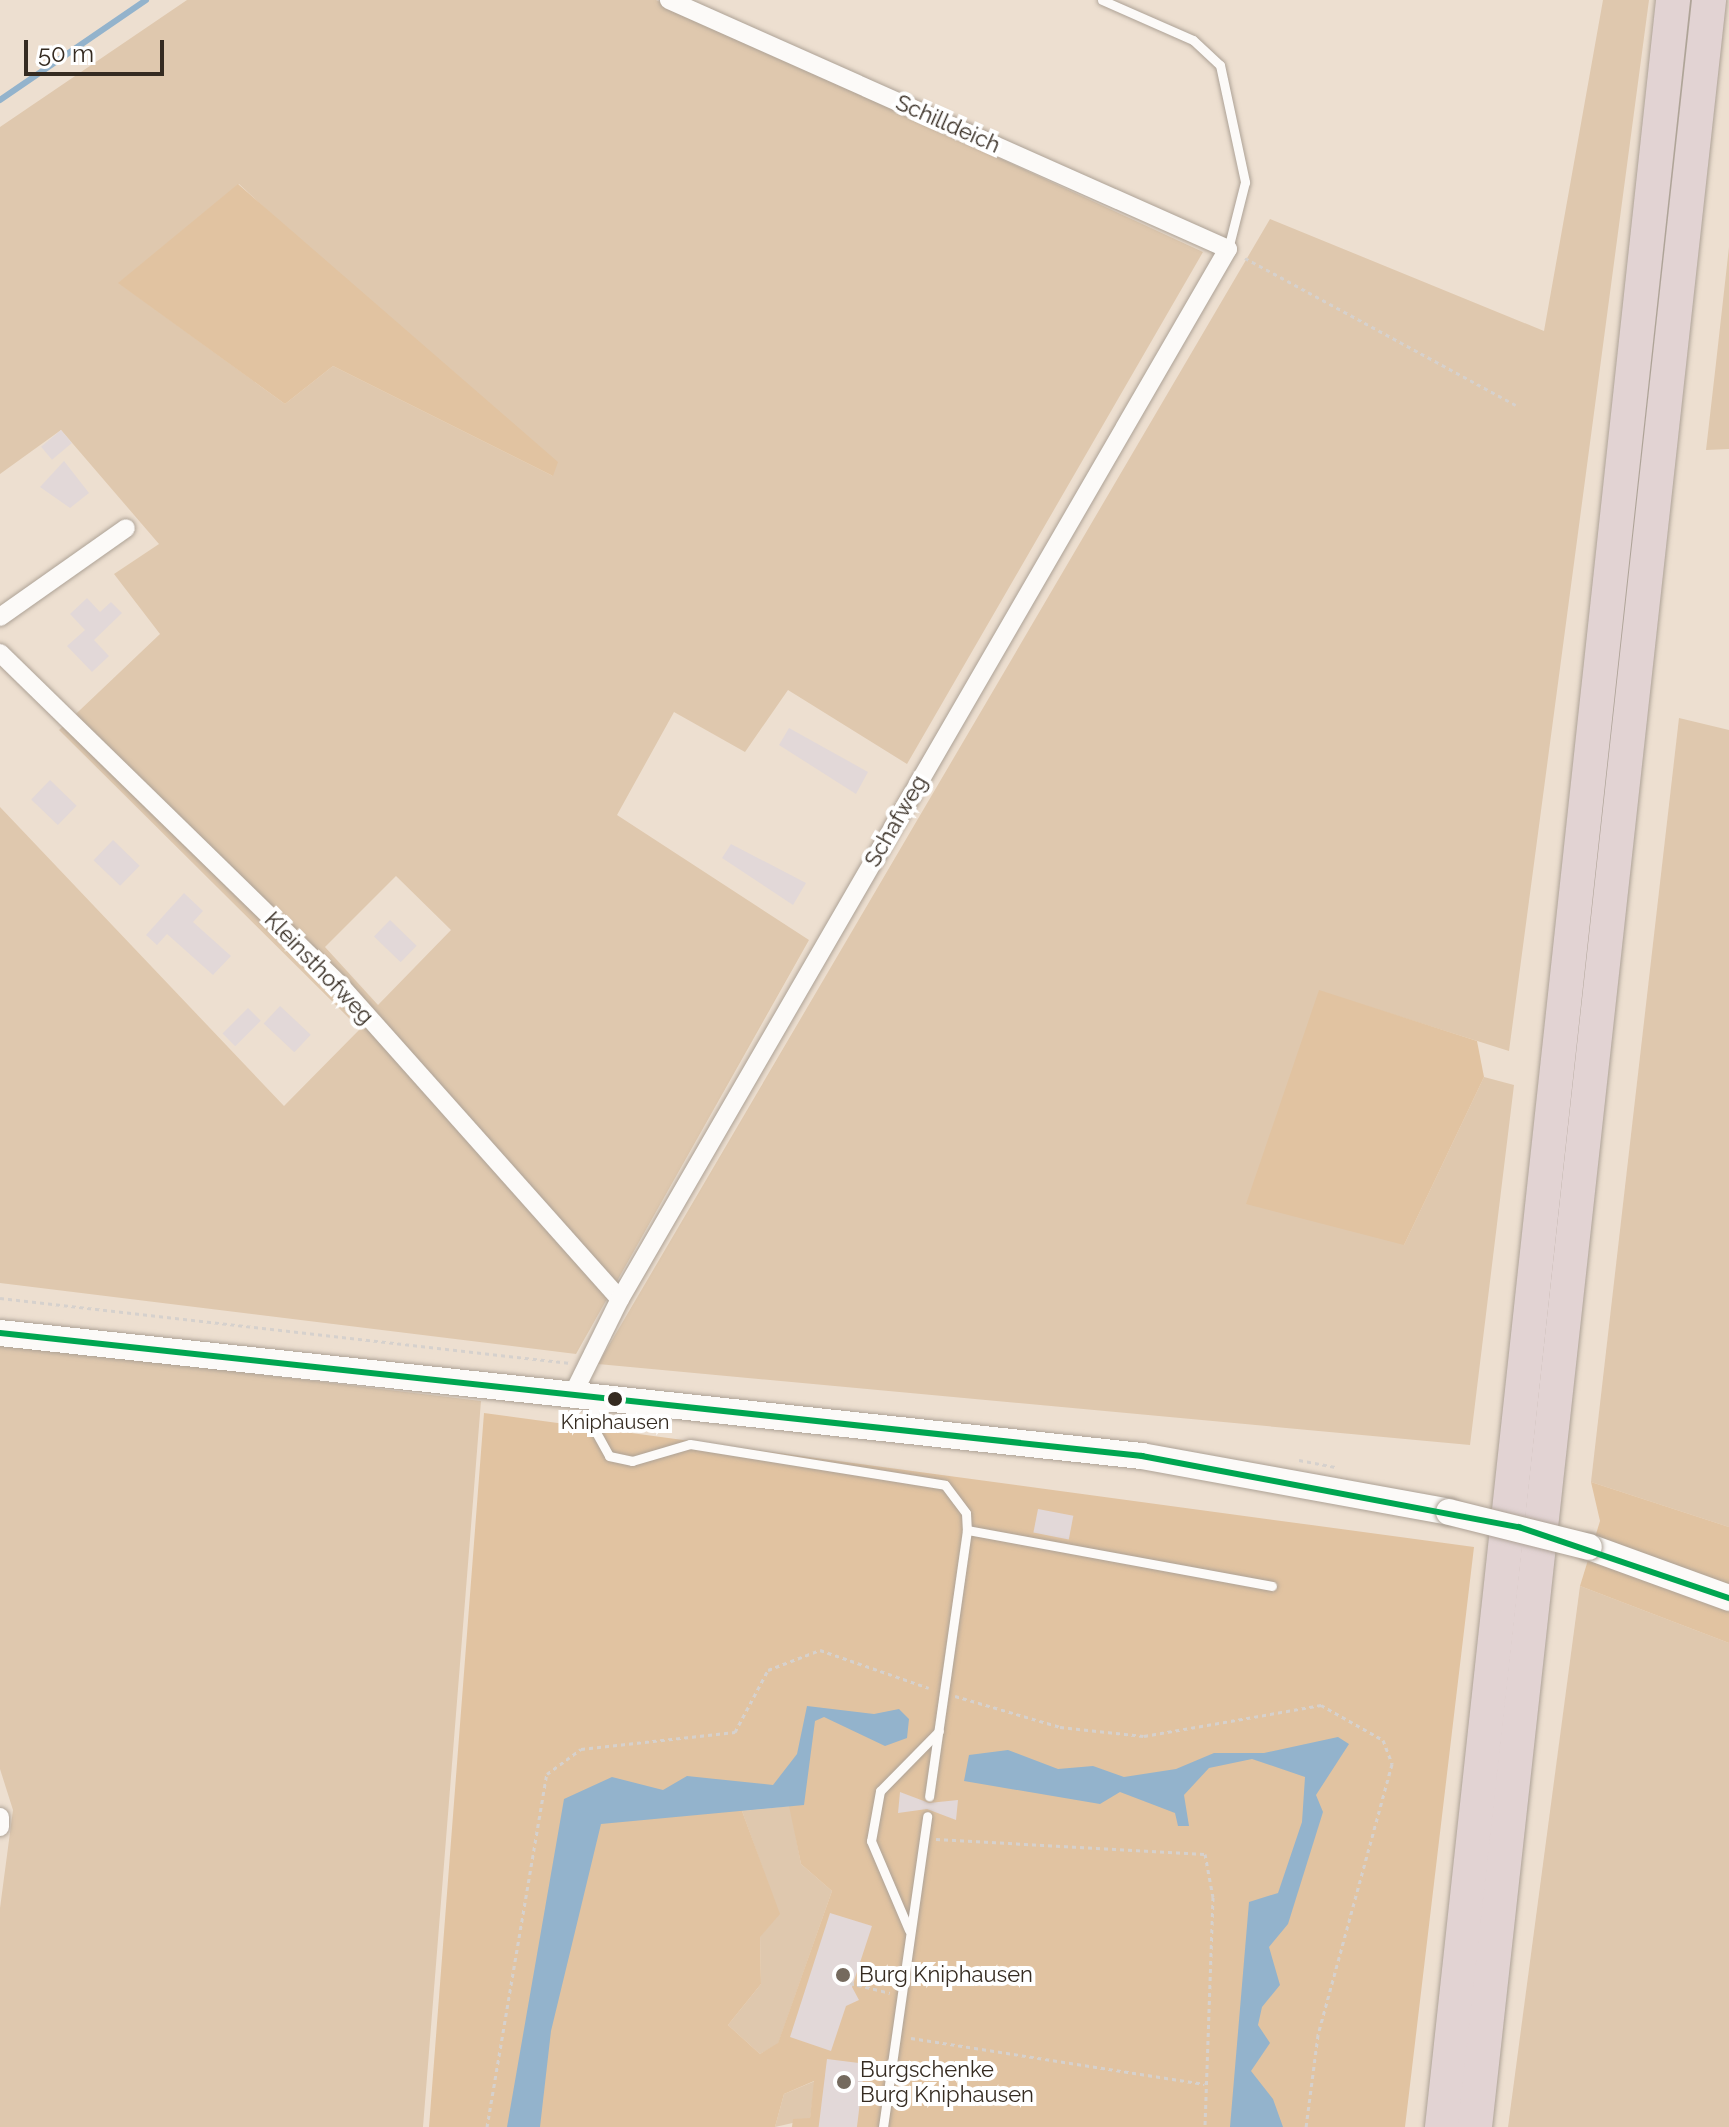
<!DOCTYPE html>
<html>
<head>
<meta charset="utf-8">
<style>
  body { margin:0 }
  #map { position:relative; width:1729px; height:2127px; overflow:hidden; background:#eddfd0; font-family:Raleway,sans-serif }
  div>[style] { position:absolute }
  .green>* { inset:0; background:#dfc8ae }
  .forest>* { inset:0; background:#e1c3a1 }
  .water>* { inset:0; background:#93b3cc }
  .stream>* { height:6px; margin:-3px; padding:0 3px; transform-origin:3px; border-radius:3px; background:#93b3cc }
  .building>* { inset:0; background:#e2d8d8; transform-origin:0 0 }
  .path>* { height:3px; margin-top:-1.5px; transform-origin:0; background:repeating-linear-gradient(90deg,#d6d1cd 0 4px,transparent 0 8px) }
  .roads { filter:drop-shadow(0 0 2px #ada296) drop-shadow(0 0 2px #ada296) }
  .lane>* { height:9px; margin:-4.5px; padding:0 4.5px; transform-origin:4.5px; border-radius:4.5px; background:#fcfaf8 }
  .street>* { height:18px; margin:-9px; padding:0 9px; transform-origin:9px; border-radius:9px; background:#fcfaf8 }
  .secondary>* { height:26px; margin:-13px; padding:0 13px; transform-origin:13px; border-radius:13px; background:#fcfaf8 }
  .highway>* { height:34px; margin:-17px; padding:0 17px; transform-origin:17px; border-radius:17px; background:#e2d3d3 }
  .bridges { filter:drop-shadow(0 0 2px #ada296) drop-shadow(0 0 2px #ada296) }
  .secondary-bridge>* { height:26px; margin:-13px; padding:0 13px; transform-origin:13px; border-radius:13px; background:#fcfaf8 }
  .bus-1>* { height:6px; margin:-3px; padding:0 3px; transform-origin:3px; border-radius:3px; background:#00a651 }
  .dots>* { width:22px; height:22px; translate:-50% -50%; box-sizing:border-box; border:4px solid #fff; border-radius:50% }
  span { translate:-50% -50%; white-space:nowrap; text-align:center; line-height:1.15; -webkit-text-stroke:8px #fff; paint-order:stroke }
  .bus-label { font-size:20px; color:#352b21 }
  .street-label { font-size:22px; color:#352b21 }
  .poi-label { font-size:22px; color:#352b21 }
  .left { translate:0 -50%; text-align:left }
  .scale { position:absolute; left:24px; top:40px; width:140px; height:36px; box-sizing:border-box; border:4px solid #352b21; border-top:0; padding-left:10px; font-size:24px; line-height:28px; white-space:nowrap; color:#352b21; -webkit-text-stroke:6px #fff; paint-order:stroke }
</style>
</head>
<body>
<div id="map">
  <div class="green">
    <i style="clip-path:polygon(evenodd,187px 0,656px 0,1203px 252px,907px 764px,788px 690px,745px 752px,674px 712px,617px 815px,809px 940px,576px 1354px,0 1283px,0 807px,284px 1106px,360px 1029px,59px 730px,160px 634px,114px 574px,159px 544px,61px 430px,0 474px,0 127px,187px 0,239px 184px,553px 476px,333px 366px,285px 404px,119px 283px,239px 184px,187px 0,396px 876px,451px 930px,378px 1005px,325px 947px,396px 876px)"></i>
    <i style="clip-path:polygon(1603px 0,1649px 0,1509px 1051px,1319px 991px,1404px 1245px,1484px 1077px,1514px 1085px,1470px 1445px,598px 1364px,1270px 219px,1544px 331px)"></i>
    <i style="clip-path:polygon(1729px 247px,1729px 449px,1706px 450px,1716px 363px)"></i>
    <i style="clip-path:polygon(1679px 718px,1729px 730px,1729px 1527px,1591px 1482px)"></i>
    <i style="clip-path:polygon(0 1343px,481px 1401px,423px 2127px,0 2127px,0 1908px,13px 1810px,0 1769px)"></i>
    <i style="clip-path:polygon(1580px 1586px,1729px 1643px,1729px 2127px,1508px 2127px)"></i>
    <i style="clip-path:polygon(790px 1806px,801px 1864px,832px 1891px,778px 2044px,760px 2054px,728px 2025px,761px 1984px,760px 1936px,779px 1914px,742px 1811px)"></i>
    <i style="clip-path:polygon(815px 2081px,810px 2119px,775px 2127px,784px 2094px)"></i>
  </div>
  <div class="forest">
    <i style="clip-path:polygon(238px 184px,558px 462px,553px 476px,333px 366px,285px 404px,118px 283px)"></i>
    <i style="clip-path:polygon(1319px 990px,1477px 1041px,1484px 1077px,1404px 1245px,1246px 1204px)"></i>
    <i style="clip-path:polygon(evenodd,484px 1413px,1474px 1547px,1405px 2127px,792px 2127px,793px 2119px,810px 2118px,814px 2081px,784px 2094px,775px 2127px,429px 2127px,484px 1413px,789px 1806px,801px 1864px,832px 1891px,778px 2043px,760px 2054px,728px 2025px,761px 1984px,760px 1937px,780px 1914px,742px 1811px,789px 1806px)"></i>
    <i style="clip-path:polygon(1591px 1482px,1729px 1527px,1729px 1643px,1580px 1586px,1600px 1521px)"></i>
  </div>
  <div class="water">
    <i style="clip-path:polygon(807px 1706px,874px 1714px,899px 1709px,909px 1719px,907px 1738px,885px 1746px,824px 1717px,815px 1721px,804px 1805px,601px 1824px,551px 2031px,540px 2127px,507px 2127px,564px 1799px,612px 1777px,663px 1790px,687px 1776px,773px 1785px,797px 1754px)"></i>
    <i style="clip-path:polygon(1338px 1737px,1349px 1744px,1316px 1795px,1323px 1812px,1288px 1924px,1269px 1947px,1280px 1985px,1262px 2007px,1258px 2025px,1270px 2043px,1251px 2071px,1273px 2099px,1283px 2127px,1230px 2127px,1249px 1902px,1278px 1893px,1302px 1822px,1305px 1777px,1252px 1759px,1209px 1768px,1184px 1795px,1189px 1826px,1178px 1826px,1175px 1813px,1120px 1792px,1100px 1804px,964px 1781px,969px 1755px,1008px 1750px,1058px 1769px,1093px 1766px,1124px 1777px,1176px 1769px,1214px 1753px,1264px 1753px)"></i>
  </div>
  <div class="stream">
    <i style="left:0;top:100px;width:177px;rotate:-34.4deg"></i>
  </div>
  <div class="building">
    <i style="left:61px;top:430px;width:17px;height:26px;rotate:50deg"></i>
    <i style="clip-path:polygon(64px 461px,89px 493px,70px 508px,40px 487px)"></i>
    <i style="clip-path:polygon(87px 598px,100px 612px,111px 602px,122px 613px,94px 640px,109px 656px,92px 672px,67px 646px,85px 630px,70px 614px)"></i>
    <i style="clip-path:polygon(789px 728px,868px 772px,856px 794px,779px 745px)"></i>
    <i style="left:50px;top:780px;width:37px;height:27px;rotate:44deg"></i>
    <i style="left:113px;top:840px;width:37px;height:28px;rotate:44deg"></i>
    <i style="clip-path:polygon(731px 844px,806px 883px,793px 905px,722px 858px)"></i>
    <i style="clip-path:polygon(184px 893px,203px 911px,193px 922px,231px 956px,213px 975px,167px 934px,157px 945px,146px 935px)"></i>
    <i style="left:390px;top:920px;width:37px;height:23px;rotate:44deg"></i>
    <i style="left:280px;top:1006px;width:42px;height:24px;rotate:43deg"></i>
    <i style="left:248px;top:1008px;width:18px;height:36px;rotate:45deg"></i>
    <i style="left:1038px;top:1509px;width:36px;height:24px;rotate:11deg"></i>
    <i style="clip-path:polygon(900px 1792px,929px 1803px,958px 1800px,956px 1820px,927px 1809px,898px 1813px)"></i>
    <i style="clip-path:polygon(830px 1913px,872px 1926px,852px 1987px,859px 2000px,846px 2006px,831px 2051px,790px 2037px)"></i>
    <i style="left:827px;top:2059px;width:38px;height:69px;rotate:7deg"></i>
  </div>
  <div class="path">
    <i style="left:1245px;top:258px;width:308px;rotate:28.5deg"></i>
    <i style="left:0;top:1298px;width:574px;rotate:6.51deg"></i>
    <i style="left:1299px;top:1460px;width:37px;rotate:11deg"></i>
    <i style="left:955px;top:1696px;width:109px;rotate:16.4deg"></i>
    <i style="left:1060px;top:1727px;width:84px;rotate:6.1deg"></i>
    <i style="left:1144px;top:1736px;width:180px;rotate:-9.9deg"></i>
    <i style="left:1321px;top:1705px;width:71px;rotate:29.4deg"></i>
    <i style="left:1383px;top:1740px;width:26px;rotate:69deg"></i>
    <i style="left:1392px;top:1764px;width:281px;rotate:105.3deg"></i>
    <i style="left:1318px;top:2035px;width:93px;rotate:97.4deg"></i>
    <i style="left:936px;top:1839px;width:269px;rotate:3.2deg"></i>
    <i style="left:1205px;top:1854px;width:44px;rotate:79.5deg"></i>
    <i style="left:1213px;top:1897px;width:230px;rotate:92deg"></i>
    <i style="left:850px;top:1983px;width:41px;rotate:14deg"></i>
    <i style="left:911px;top:2038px;width:297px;rotate:8.9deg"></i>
    <i style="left:487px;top:2127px;width:358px;rotate:-80.4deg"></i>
    <i style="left:547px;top:1774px;width:42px;rotate:-36.3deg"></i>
    <i style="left:581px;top:1749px;width:155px;rotate:-6.3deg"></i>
    <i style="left:735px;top:1732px;width:70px;rotate:-62deg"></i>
    <i style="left:768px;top:1670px;width:56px;rotate:-21deg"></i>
    <i style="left:820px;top:1650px;width:115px;rotate:19.2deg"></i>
  </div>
  <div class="roads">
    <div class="lane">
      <i style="left:1102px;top:0;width:99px;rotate:23.7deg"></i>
      <i style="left:1193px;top:40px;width:37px;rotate:43deg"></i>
      <i style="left:1220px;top:65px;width:120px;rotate:77.9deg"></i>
      <i style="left:1245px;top:182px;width:69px;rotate:104.2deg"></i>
      <i style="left:597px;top:1400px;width:25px;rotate:101deg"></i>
      <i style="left:592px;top:1425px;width:35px;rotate:61deg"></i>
      <i style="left:609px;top:1456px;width:24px;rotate:12deg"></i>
      <i style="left:632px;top:1461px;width:60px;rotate:-16.3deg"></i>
      <i style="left:690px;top:1444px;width:258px;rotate:9.1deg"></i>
      <i style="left:945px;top:1485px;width:35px;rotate:53deg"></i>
      <i style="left:966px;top:1513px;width:17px;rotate:87deg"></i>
      <i style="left:967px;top:1530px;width:269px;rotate:98.1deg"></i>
      <i style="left:967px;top:1530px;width:310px;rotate:10.4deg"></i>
      <i style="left:909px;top:1930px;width:97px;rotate:-113.1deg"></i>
      <i style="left:871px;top:1841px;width:51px;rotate:-79.8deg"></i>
      <i style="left:880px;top:1791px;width:84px;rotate:-45.5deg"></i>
      <i style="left:883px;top:2127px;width:314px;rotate:-81.9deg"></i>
    </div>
    <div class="street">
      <i style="left:0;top:617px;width:154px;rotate:-35.2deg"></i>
      <i style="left:0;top:653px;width:474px;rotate:44.3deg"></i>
      <i style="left:339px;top:984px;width:422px;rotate:48.3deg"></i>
      <i style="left:572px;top:1396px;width:108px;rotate:-63.7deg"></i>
      <i style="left:620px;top:1299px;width:1213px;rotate:-59.93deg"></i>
      <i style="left:1228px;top:249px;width:612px;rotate:-155.99deg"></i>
      <i style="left:0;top:1817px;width:10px;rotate:90deg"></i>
    </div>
    <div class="secondary">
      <i style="left:0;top:1333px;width:1149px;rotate:6.15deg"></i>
      <i style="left:1142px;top:1456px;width:312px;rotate:10.3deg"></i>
      <i style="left:1589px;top:1547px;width:149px;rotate:20deg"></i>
    </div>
    <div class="highway">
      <i style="left:1442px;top:2127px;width:2140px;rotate:-83.8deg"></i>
      <i style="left:1475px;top:2127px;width:2140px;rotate:-83.72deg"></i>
    </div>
  </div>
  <div class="bridges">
    <div class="secondary-bridge">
      <i style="left:1449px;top:1512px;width:144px;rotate:14deg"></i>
    </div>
  </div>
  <div class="bus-1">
    <i style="left:0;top:1333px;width:1149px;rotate:6.15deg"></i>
    <i style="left:1142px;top:1456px;width:384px;rotate:10.7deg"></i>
    <i style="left:1519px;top:1527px;width:222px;rotate:18.7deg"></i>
  </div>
  <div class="dots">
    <i style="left:615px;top:1399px;background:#352b21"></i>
    <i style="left:843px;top:1975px;background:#756a5e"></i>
    <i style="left:844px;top:2082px;background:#756a5e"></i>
  </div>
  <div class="bus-label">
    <span style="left:615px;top:1422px">Kniphausen</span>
  </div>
  <div class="street-label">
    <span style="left:948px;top:124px;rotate:24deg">Schilldeich</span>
    <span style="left:896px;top:821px;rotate:-60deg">Schafweg</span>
    <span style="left:319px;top:968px;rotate:46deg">Kleinsthofweg</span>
  </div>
  <div class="poi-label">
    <span class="left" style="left:859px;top:1975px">Burg Kniphausen</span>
    <span class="left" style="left:860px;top:2082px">Burgschenke<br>Burg Kniphausen</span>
  </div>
  <div class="scale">50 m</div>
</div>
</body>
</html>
